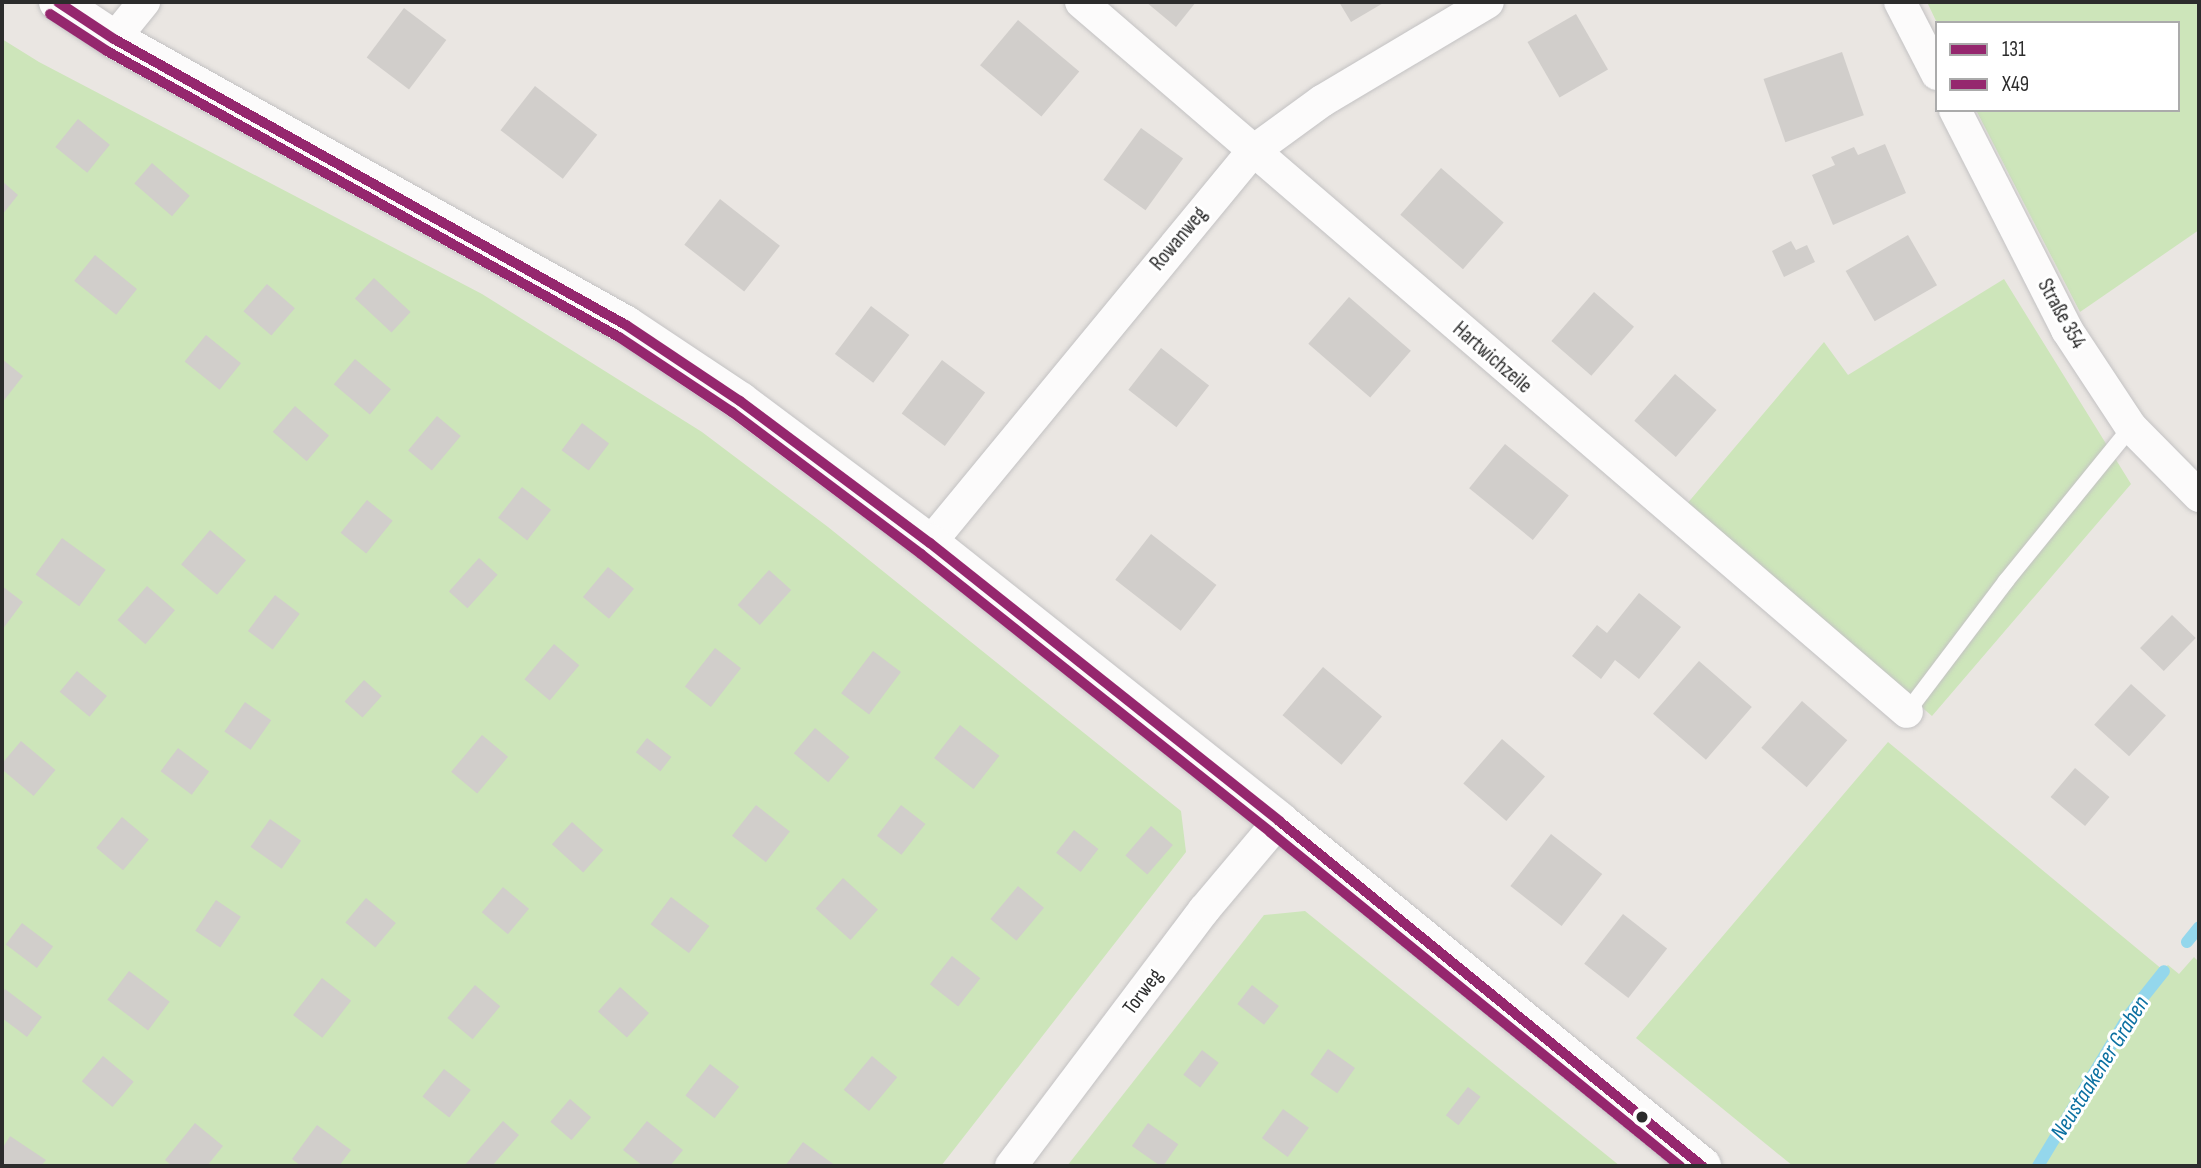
<!DOCTYPE html>
<html>
<head>
<meta charset="utf-8">
<style>
  body { margin:0 }
  #map { position:relative; width:2201px; height:1168px; overflow:hidden; background:#eae6e2; font-family:"Sofia Sans Condensed",sans-serif }
  div>[style] { position:absolute }
  .green>* { inset:0; background:#cde5ba }
  .stream>* { height:12px; margin:-6px; padding:0 6px; transform-origin:6px; border-radius:6px; background:#94d7ec }
  .building>* { inset:0; background:#d1cecb; transform-origin:0 0 }
  .roads { filter:drop-shadow(0 0 2px #c3c2c3) drop-shadow(0 0 2px #c3c2c3) }
  .service>* { height:16px; margin:-8px; padding:0 8px; transform-origin:8px; border-radius:8px; background:#fcfbfb }
  .minor>* { height:32px; margin:-16px; padding:0 16px; transform-origin:16px; border-radius:16px; background:#fcfbfb }
  .tertiary>* { height:38px; margin:-19px; padding:0 19px; transform-origin:19px; border-radius:19px; background:#fcfbfb }
  .bus-1>* { height:10px; margin:-5px; padding:0 5px; transform-origin:5px; border-radius:5px; background:#95276e }
  .bus-2>* { height:10px; margin:-5px; padding:0 5px; transform-origin:5px; border-radius:5px; background:#95276e }
  .dots>* { width:19px; height:19px; translate:-50% -50%; box-sizing:border-box; border:4px solid #fff; border-radius:50% }
  span { translate:-50% -50%; white-space:nowrap; text-align:center; line-height:1.15; -webkit-text-stroke:6px #fff; paint-order:stroke }
  .street-label { font-size:21px; color:#2c2c2c }
  .water-label { font-size:23px; color:#0b70a1; font-style:italic }
  .frame { position:absolute; inset:0; border:4px solid #2c2c2c; pointer-events:none }
  .legend { position:absolute; left:1935px; top:21px; width:245px; height:91px; box-sizing:border-box; background:#fff; border:2px solid #ababab; margin:0; padding:9px 12px; list-style:none; font-size:21px; color:#2c2c2c }
  .legend li { display:flex; align-items:center; gap:14px; height:35px }
  .legend b { width:35px; border:2px solid #ababab }
</style>
</head>
<body>
<div id="map">
  <div class="green">
    <i style="clip-path:polygon(1927px 2px,2199px 2px,2199px 230px,2080px 312px,1976px 110px,2178px 110px,2178px 23px,1937px 23px)"></i>
    <i style="clip-path:polygon(2px 39px,39px 62px,482px 294px,702px 432px,828px 527px,1181px 811px,1186px 852px,941px 1166px,2px 1166px)"></i>
    <i style="clip-path:polygon(2004px 279px,2131px 484px,1932px 716px,1686px 505px,1824px 342px,1848px 375px)"></i>
    <i style="clip-path:polygon(1888px 742px,2163px 970px,2168px 965px,2179px 974px,2194px 957px,2199px 962px,2199px 1166px,1793px 1166px,1636px 1038px)"></i>
    <i style="clip-path:polygon(1305px 911px,1620px 1166px,1067px 1166px,1264px 915px)"></i>
  </div>
  <div class="stream">
    <i style="left:2187px;top:942px;width:19px;rotate:-51deg"></i>
    <i style="left:2038px;top:1166px;width:176px;rotate:-58.9deg"></i>
    <i style="left:2129px;top:1015px;width:56px;rotate:-51.5deg"></i>
  </div>
  <div class="building">
    <i style="clip-path:polygon(1146px 2px,1196px 2px,1176px 27px)"></i>
    <i style="clip-path:polygon(1339px 2px,1385px 2px,1351px 22px)"></i>
    <i style="left:404px;top:8px;width:53px;height:62px;rotate:37deg"></i>
    <i style="left:1576px;top:14px;width:64px;height:56px;rotate:60deg"></i>
    <i style="left:1018px;top:20px;width:80px;height:59px;rotate:40deg"></i>
    <i style="left:1842px;top:52px;width:67px;height:83px;rotate:71deg"></i>
    <i style="left:535px;top:86px;width:79px;height:56px;rotate:38deg"></i>
    <i style="left:78px;top:119px;width:41px;height:36px;rotate:39deg"></i>
    <i style="left:1141px;top:128px;width:52px;height:64px;rotate:36deg"></i>
    <i style="clip-path:polygon(1885px 144px,1906px 193px,1833px 225px,1812px 175px,1835px 165px,1831px 157px,1854px 147px,1858px 155px)"></i>
    <i style="left:152px;top:163px;width:50px;height:27px;rotate:41deg"></i>
    <i style="left:1441px;top:168px;width:83px;height:62px;rotate:41deg"></i>
    <i style="clip-path:polygon(2px 181px,18px 195px,2px 215px)"></i>
    <i style="left:720px;top:199px;width:76px;height:58px;rotate:38deg"></i>
    <i style="left:1908px;top:235px;width:58px;height:72px;rotate:60deg"></i>
    <i style="clip-path:polygon(1791px 241px,1796px 250px,1807px 245px,1815px 262px,1784px 277px,1772px 251px)"></i>
    <i style="left:95px;top:255px;width:54px;height:33px;rotate:39deg"></i>
    <i style="left:374px;top:278px;width:50px;height:28px;rotate:43deg"></i>
    <i style="left:267px;top:284px;width:37px;height:36px;rotate:41deg"></i>
    <i style="left:1594px;top:292px;width:53px;height:65px;rotate:41deg"></i>
    <i style="left:1349px;top:297px;width:82px;height:62px;rotate:41deg"></i>
    <i style="left:871px;top:306px;width:48px;height:60px;rotate:37deg"></i>
    <i style="left:206px;top:335px;width:45px;height:34px;rotate:39deg"></i>
    <i style="left:1161px;top:348px;width:61px;height:53px;rotate:38deg"></i>
    <i style="clip-path:polygon(2px 359px,23px 376px,2px 403px)"></i>
    <i style="left:355px;top:359px;width:47px;height:33px;rotate:40deg"></i>
    <i style="left:942px;top:360px;width:54px;height:67px;rotate:37deg"></i>
    <i style="left:1675px;top:374px;width:55px;height:62px;rotate:41deg"></i>
    <i style="left:295px;top:406px;width:45px;height:34px;rotate:41deg"></i>
    <i style="left:437px;top:416px;width:31px;height:45px;rotate:40deg"></i>
    <i style="left:582px;top:423px;width:34px;height:34px;rotate:37deg"></i>
    <i style="left:1505px;top:444px;width:82px;height:57px;rotate:39deg"></i>
    <i style="left:522px;top:487px;width:37px;height:39px;rotate:38deg"></i>
    <i style="left:367px;top:500px;width:33px;height:42px;rotate:39deg"></i>
    <i style="left:210px;top:530px;width:47px;height:45px;rotate:40deg"></i>
    <i style="left:1151px;top:534px;width:83px;height:58px;rotate:38deg"></i>
    <i style="left:62px;top:538px;width:54px;height:45px;rotate:36deg"></i>
    <i style="left:479px;top:558px;width:25px;height:45px;rotate:42deg"></i>
    <i style="left:608px;top:567px;width:34px;height:39px;rotate:40deg"></i>
    <i style="left:769px;top:570px;width:30px;height:47px;rotate:42deg"></i>
    <i style="clip-path:polygon(2px 586px,23px 602px,2px 630px)"></i>
    <i style="left:147px;top:586px;width:37px;height:45px;rotate:41deg"></i>
    <i style="clip-path:polygon(1639px 593px,1681px 627px,1639px 679px,1615px 660px,1601px 679px,1572px 656px,1597px 625px,1607px 633px)"></i>
    <i style="left:275px;top:595px;width:31px;height:45px;rotate:37deg"></i>
    <i style="left:2172px;top:615px;width:33px;height:46px;rotate:44deg"></i>
    <i style="left:554px;top:644px;width:33px;height:46px;rotate:40deg"></i>
    <i style="left:715px;top:648px;width:33px;height:49px;rotate:38deg"></i>
    <i style="left:873px;top:651px;width:35px;height:53px;rotate:37deg"></i>
    <i style="left:1699px;top:661px;width:70px;height:70px;rotate:41deg"></i>
    <i style="left:1323px;top:667px;width:77px;height:63px;rotate:40deg"></i>
    <i style="left:77px;top:671px;width:39px;height:27px;rotate:40deg"></i>
    <i style="left:364px;top:680px;width:24px;height:29px;rotate:42deg"></i>
    <i style="left:2131px;top:684px;width:47px;height:55px;rotate:42deg"></i>
    <i style="left:1802px;top:701px;width:60px;height:62px;rotate:41deg"></i>
    <i style="left:245px;top:702px;width:32px;height:36px;rotate:35deg"></i>
    <i style="left:960px;top:725px;width:50px;height:42px;rotate:38deg"></i>
    <i style="left:815px;top:728px;width:45px;height:33px;rotate:40deg"></i>
    <i style="left:482px;top:735px;width:34px;height:48px;rotate:40deg"></i>
    <i style="left:647px;top:738px;width:31px;height:18px;rotate:38deg"></i>
    <i style="left:1502px;top:739px;width:57px;height:59px;rotate:41deg"></i>
    <i style="left:21px;top:741px;width:45px;height:34px;rotate:40deg"></i>
    <i style="left:178px;top:748px;width:39px;height:29px;rotate:37deg"></i>
    <i style="left:2075px;top:768px;width:45px;height:38px;rotate:40deg"></i>
    <i style="left:756px;top:805px;width:43px;height:39px;rotate:38deg"></i>
    <i style="left:901px;top:805px;width:31px;height:39px;rotate:38deg"></i>
    <i style="left:122px;top:817px;width:35px;height:40px;rotate:40deg"></i>
    <i style="left:270px;top:819px;width:38px;height:34px;rotate:35deg"></i>
    <i style="left:572px;top:822px;width:42px;height:30px;rotate:42deg"></i>
    <i style="left:1151px;top:826px;width:29px;height:39px;rotate:41deg"></i>
    <i style="left:1074px;top:830px;width:31px;height:29px;rotate:38deg"></i>
    <i style="left:1551px;top:834px;width:65px;height:66px;rotate:38deg"></i>
    <i style="left:843px;top:878px;width:47px;height:41px;rotate:42deg"></i>
    <i style="left:1018px;top:886px;width:34px;height:43px;rotate:40deg"></i>
    <i style="left:503px;top:887px;width:34px;height:33px;rotate:40deg"></i>
    <i style="left:671px;top:897px;width:48px;height:34px;rotate:37deg"></i>
    <i style="left:366px;top:898px;width:39px;height:32px;rotate:40deg"></i>
    <i style="left:216px;top:900px;width:30px;height:37px;rotate:34deg"></i>
    <i style="left:1623px;top:914px;width:56px;height:63px;rotate:38deg"></i>
    <i style="left:22px;top:923px;width:39px;height:27px;rotate:37deg"></i>
    <i style="left:952px;top:956px;width:36px;height:36px;rotate:38deg"></i>
    <i style="left:129px;top:971px;width:51px;height:36px;rotate:37deg"></i>
    <i style="left:322px;top:978px;width:37px;height:47px;rotate:38deg"></i>
    <i style="left:475px;top:985px;width:33px;height:43px;rotate:40deg"></i>
    <i style="left:1252px;top:985px;width:34px;height:24px;rotate:38deg"></i>
    <i style="left:620px;top:987px;width:39px;height:33px;rotate:42deg"></i>
    <i style="clip-path:polygon(5px 989px,42px 1017px,27px 1037px,2px 1018px,2px 994px)"></i>
    <i style="left:1328px;top:1049px;width:33px;height:31px;rotate:35deg"></i>
    <i style="left:1202px;top:1050px;width:21px;height:31px;rotate:37deg"></i>
    <i style="left:103px;top:1056px;width:40px;height:33px;rotate:40deg"></i>
    <i style="left:872px;top:1056px;width:33px;height:44px;rotate:40deg"></i>
    <i style="left:710px;top:1064px;width:37px;height:40px;rotate:38deg"></i>
    <i style="left:444px;top:1069px;width:34px;height:35px;rotate:38deg"></i>
    <i style="left:1468px;top:1087px;width:16px;height:36px;rotate:38deg"></i>
    <i style="left:570px;top:1099px;width:28px;height:30px;rotate:41deg"></i>
    <i style="left:1283px;top:1109px;width:32px;height:36px;rotate:36deg"></i>
    <i style="clip-path:polygon(503px 1121px,519px 1135px,492px 1166px,464px 1166px)"></i>
    <i style="clip-path:polygon(647px 1121px,683px 1150px,670px 1166px,643px 1166px,623px 1150px)"></i>
    <i style="clip-path:polygon(195px 1123px,223px 1146px,207px 1166px,172px 1166px,165px 1160px)"></i>
    <i style="left:1148px;top:1123px;width:37px;height:28px;rotate:35deg"></i>
    <i style="clip-path:polygon(317px 1125px,351px 1150px,339px 1166px,301px 1166px,292px 1159px)"></i>
    <i style="clip-path:polygon(10px 1136px,46px 1160px,41px 1166px,2px 1166px,2px 1149px)"></i>
    <i style="clip-path:polygon(803px 1142px,836px 1166px,785px 1166px)"></i>
  </div>
  <div class="roads">
    <div class="service">
      <i style="left:1907px;top:712px;width:164px;rotate:-52.9deg"></i>
      <i style="left:2006px;top:581px;width:198px;rotate:-50.9deg"></i>
    </div>
    <div class="minor">
      <i style="left:1081px;top:2px;width:1089px;rotate:40.68deg"></i>
      <i style="left:1900px;top:2px;width:81px;rotate:62.8deg"></i>
      <i style="left:114px;top:39px;width:48px;rotate:-51deg"></i>
      <i style="left:1955px;top:110px;width:247px;rotate:63deg"></i>
      <i style="left:2067px;top:330px;width:116px;rotate:56.6deg"></i>
      <i style="left:2131px;top:427px;width:97px;rotate:45.4deg"></i>
      <i style="left:930px;top:543px;width:507px;rotate:-50.53deg"></i>
      <i style="left:1252px;top:152px;width:87px;rotate:-36.1deg"></i>
      <i style="left:1322px;top:101px;width:193px;rotate:-30.8deg"></i>
      <i style="left:1011px;top:1166px;width:321px;rotate:-53deg"></i>
      <i style="left:1204px;top:910px;width:116px;rotate:-49.9deg"></i>
    </div>
    <div class="tertiary">
      <i style="left:58px;top:2px;width:67px;rotate:33.5deg"></i>
      <i style="left:114px;top:39px;width:586px;rotate:29.19deg"></i>
      <i style="left:626px;top:325px;width:137px;rotate:33.7deg"></i>
      <i style="left:740px;top:401px;width:237px;rotate:36.8deg"></i>
      <i style="left:930px;top:543px;width:446px;rotate:38.5deg"></i>
      <i style="left:1279px;top:821px;width:546px;rotate:39.2deg"></i>
    </div>
  </div>
  <div class="bus-1">
    <i style="left:58px;top:2px;width:67px;rotate:33.5deg"></i>
    <i style="left:114px;top:39px;width:586px;rotate:29.19deg"></i>
    <i style="left:626px;top:325px;width:137px;rotate:33.7deg"></i>
    <i style="left:740px;top:401px;width:237px;rotate:36.8deg"></i>
    <i style="left:930px;top:543px;width:446px;rotate:38.5deg"></i>
    <i style="left:1279px;top:821px;width:546px;rotate:39.2deg"></i>
  </div>
  <div class="bus-2">
    <i style="left:50px;top:14px;width:68px;rotate:33deg"></i>
    <i style="left:107px;top:51px;width:586px;rotate:29.19deg"></i>
    <i style="left:619px;top:337px;width:136px;rotate:33.6deg"></i>
    <i style="left:732px;top:412px;width:236px;rotate:36.9deg"></i>
    <i style="left:921px;top:554px;width:446px;rotate:38.5deg"></i>
    <i style="left:1270px;top:832px;width:529px;rotate:39.17deg"></i>
  </div>
  <div class="dots">
    <i style="left:1642px;top:1117px;background:#2c2c2c"></i>
  </div>
  <div class="street-label">
    <span style="left:1179px;top:239px;rotate:-50deg">Rowanweg</span>
    <span style="left:2061px;top:314px;rotate:61deg">Straße 354</span>
    <span style="left:1492px;top:358px;rotate:41deg">Hartwichzeile</span>
    <span style="left:1143px;top:992px;rotate:-53deg">Torweg</span>
  </div>
  <div class="water-label">
    <span style="left:2100px;top:1068px;rotate:-58deg">Neustaakener Graben</span>
  </div>
  <div class="frame"></div>
  <ul class="legend">
  <li><b style="height:9px;background:#95276e"></b>131</li>
  <li><b style="height:9px;background:#95276e"></b>X49</li>
  </ul>
</div>
</body>
</html>
